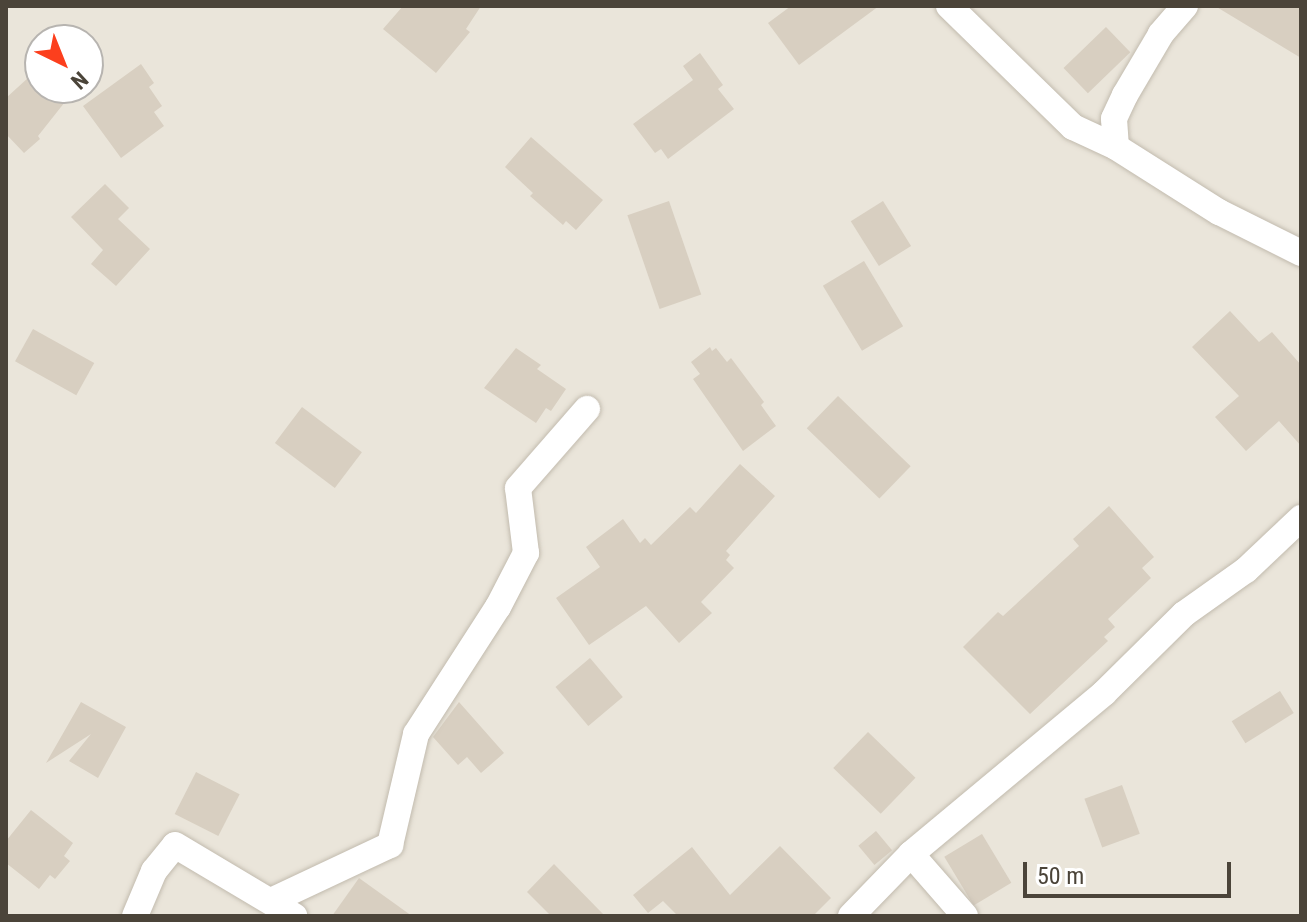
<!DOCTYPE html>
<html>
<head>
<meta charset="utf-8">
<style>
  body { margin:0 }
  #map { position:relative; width:1307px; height:922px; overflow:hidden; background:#f6f3ec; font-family:"Roboto Condensed",sans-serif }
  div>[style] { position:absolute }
  .residential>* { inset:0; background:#eae5da }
  .building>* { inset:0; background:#d8cfc1; transform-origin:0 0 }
  .roads { filter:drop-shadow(0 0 2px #c2bbae) drop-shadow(0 0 2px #c2bbae) }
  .minor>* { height:26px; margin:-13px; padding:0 13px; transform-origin:13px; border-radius:13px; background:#fff }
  span { translate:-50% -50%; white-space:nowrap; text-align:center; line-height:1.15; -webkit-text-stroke:7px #fff; paint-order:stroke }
  .frame { position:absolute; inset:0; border:8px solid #4b4439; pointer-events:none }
  .north { position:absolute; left:24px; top:24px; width:80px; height:80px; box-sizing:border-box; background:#fff; border:2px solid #b7b4b0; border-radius:50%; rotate:137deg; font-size:22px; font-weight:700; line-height:32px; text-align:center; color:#4b4439 }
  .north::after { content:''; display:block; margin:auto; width:28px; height:36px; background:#fc3f1d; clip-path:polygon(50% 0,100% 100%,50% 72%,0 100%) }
  .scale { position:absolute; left:1023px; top:862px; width:208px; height:36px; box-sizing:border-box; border:4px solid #4b4439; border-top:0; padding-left:10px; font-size:24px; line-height:28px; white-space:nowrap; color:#4b4439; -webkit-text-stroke:6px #fff; paint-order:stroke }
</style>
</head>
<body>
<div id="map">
  <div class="residential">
    <i style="clip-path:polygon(evenodd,6px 6px,1301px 6px,1301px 916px,6px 916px,6px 6px,40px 40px,88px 40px,88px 88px,40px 88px,40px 40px)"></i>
  </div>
  <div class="building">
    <i style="clip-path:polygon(403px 6px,481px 6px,466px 29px,470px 32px,436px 73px,383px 29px)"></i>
    <i style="clip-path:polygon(791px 6px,879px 6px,799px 65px,768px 23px)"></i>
    <i style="clip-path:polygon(1215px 6px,1301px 6px,1301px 58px)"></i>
    <i style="left:1106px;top:27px;width:35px;height:59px;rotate:46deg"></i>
    <i style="clip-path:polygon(700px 53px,723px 85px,718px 89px,734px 109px,668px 159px,661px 149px,655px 153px,633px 124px,693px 80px,683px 66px)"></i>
    <i style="clip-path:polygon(141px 64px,154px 83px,149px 87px,162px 106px,154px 112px,164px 126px,121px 158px,83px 106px)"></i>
    <i style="clip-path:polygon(40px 67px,40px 88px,76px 88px,38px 136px,40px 139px,24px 153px,6px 134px,6px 98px)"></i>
    <i style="clip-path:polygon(531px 137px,603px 200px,576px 230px,566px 221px,563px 225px,530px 196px,533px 193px,505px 167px)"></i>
    <i style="clip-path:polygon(105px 184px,129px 208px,118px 219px,150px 249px,116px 286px,91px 264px,103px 250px,71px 217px)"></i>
    <i style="left:669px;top:201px;width:99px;height:44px;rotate:71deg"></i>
    <i style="left:883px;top:201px;width:53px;height:38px;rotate:58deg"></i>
    <i style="left:864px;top:261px;width:76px;height:48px;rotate:59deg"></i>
    <i style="clip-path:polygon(1230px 311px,1259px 342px,1272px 332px,1301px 365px,1301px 446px,1279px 421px,1246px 451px,1215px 417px,1239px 396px,1192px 347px)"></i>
    <i style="left:33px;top:329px;width:70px;height:37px;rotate:29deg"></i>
    <i style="clip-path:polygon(710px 347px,712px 351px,716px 348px,727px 362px,731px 358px,764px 402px,761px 405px,776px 426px,743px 451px,693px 379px,700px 374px,691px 362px)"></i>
    <i style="clip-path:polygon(516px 348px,541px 365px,537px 369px,566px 389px,551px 411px,546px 408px,536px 423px,484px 388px)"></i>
    <i style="left:838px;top:396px;width:101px;height:45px;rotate:44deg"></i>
    <i style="left:302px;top:407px;width:75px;height:45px;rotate:37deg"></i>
    <i style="clip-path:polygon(740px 464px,775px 496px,726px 551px,730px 555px,726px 560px,734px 568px,701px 602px,712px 613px,679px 643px,646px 606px,589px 645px,556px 598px,600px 567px,586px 547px,623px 519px,640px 543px,645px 538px,651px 545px,690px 507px,696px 513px)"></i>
    <i style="clip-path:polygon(1109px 506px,1154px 557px,1142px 568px,1151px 578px,1108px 619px,1115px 627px,1104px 637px,1108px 641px,1030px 714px,963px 647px,998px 612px,1003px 616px,1079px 546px,1073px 539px)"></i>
    <i style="left:590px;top:658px;width:51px;height:45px;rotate:50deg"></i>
    <i style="left:1280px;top:691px;width:26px;height:57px;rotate:58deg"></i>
    <i style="clip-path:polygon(81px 702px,126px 727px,98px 778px,69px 761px,91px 734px,46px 763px)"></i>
    <i style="clip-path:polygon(459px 702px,504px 753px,481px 773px,467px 757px,458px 765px,433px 737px)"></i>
    <i style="left:868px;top:732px;width:66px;height:50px;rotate:44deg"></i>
    <i style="left:196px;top:772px;width:49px;height:47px;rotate:27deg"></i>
    <i style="left:1122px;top:785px;width:52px;height:40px;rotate:70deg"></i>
    <i style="clip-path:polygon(31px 810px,73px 843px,64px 856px,70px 861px,55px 879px,50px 875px,39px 889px,6px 863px,6px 841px)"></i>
    <i style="left:876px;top:831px;width:25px;height:23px;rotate:50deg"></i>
    <i style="left:982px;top:834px;width:57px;height:44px;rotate:59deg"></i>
    <i style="clip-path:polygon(780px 846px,831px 898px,813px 916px,678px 916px,663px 901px,648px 913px,633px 895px,692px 847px,730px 895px)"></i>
    <i style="clip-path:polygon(554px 864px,605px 916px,551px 916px,527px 892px)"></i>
    <i style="clip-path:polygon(359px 878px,412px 916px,332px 916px)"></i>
  </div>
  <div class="roads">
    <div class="minor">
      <i style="left:949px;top:6px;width:173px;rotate:44.3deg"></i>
      <i style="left:1073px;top:127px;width:47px;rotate:24.9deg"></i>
      <i style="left:1185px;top:6px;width:37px;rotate:131deg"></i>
      <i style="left:1161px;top:34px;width:71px;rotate:120.5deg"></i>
      <i style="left:1125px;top:95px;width:26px;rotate:115deg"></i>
      <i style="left:1114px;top:119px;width:28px;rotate:86deg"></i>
      <i style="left:1116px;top:147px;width:122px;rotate:32.3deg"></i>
      <i style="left:1219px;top:212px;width:92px;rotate:26.6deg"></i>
      <i style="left:911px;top:854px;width:82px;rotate:48.9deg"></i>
      <i style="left:271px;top:901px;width:132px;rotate:-25.2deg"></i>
      <i style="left:390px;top:845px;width:114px;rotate:-76.8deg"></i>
      <i style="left:416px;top:734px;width:151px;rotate:-57.2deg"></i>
      <i style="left:498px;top:607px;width:61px;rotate:-62.6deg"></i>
      <i style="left:526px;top:553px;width:65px;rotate:-97deg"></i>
      <i style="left:518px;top:488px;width:105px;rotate:-48.9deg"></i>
      <i style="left:135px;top:916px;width:49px;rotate:-67.1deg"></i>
      <i style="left:154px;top:871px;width:33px;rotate:-51deg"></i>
      <i style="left:175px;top:845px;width:139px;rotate:30.8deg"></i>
      <i style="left:851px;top:916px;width:86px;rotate:-45.9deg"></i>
      <i style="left:911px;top:854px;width:251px;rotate:-39.8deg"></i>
      <i style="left:1104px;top:693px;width:112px;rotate:-44.6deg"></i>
      <i style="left:1184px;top:614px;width:76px;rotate:-35.4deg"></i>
      <i style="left:1246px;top:570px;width:76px;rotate:-43.4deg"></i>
    </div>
  </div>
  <div class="frame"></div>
  <div class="north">N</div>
  <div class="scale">50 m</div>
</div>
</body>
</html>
